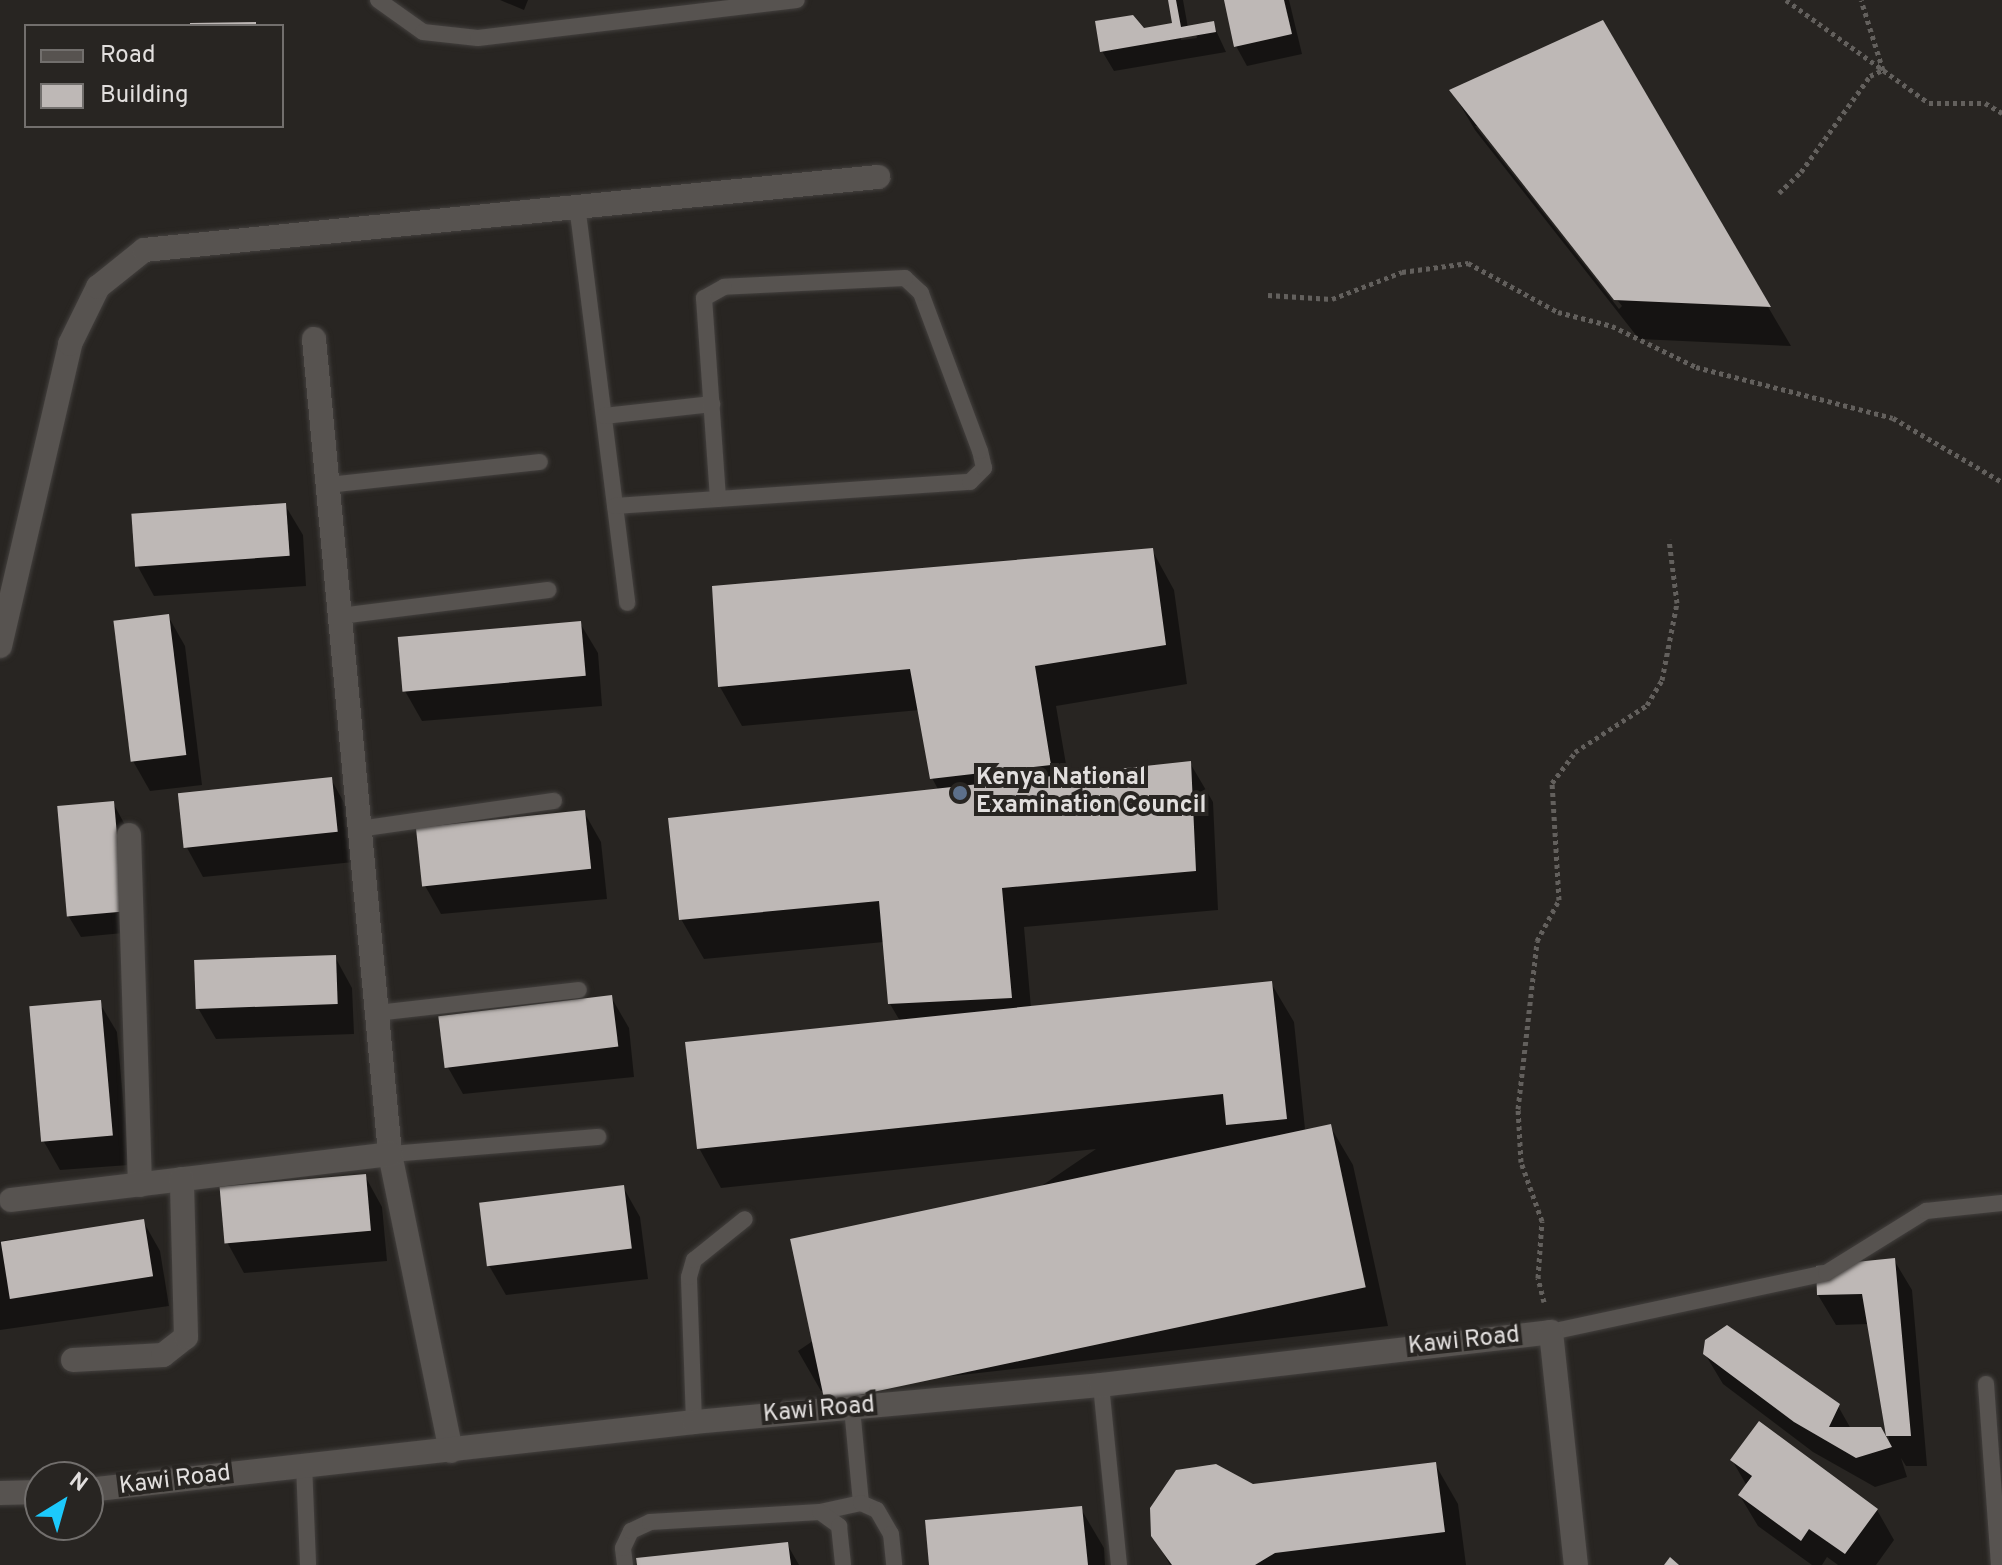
<!DOCTYPE html>
<html>
<head>
<meta charset="utf-8">
<style>
  body { margin:0 }
  #map { position:relative; width:2002px; height:1565px; overflow:hidden; background:#282522; font-family:Overpass,sans-serif }
  div>[style] { position:absolute }
  .shadow>* { inset:0; background:#0007 }
  .building>* { inset:0; background:#beb8b6; transform-origin:0 0 }
  .path>* { height:5px; margin-top:-2.5px; transform-origin:0; background:repeating-linear-gradient(90deg,#63605d 0 4px,transparent 0 8px) }
  .roads { filter:drop-shadow(0 0 2px #43403e) drop-shadow(0 0 2px #43403e) }
  .lane>* { height:16px; margin:-8px; padding:0 8px; transform-origin:8px; border-radius:8px; background:#575350 }
  .street>* { height:24px; margin:-12px; padding:0 12px; transform-origin:12px; border-radius:12px; background:#575350 }
  .dots>* { width:22px; height:22px; translate:-50% -50%; box-sizing:border-box; border:4px solid #282522; border-radius:50% }
  span { translate:-50% -50%; white-space:nowrap; text-align:center; line-height:1.15; -webkit-text-stroke:8px #282522; paint-order:stroke }
  .poi-label { font-size:24px; color:#e2dfde; font-weight:700 }
  .left { translate:0 -50%; text-align:left }
  .street-label { font-size:24px; color:#e2dfde }
  .legend { position:absolute; left:24px; top:24px; width:260px; height:104px; box-sizing:border-box; background:#282522; border:2px solid #726f6d; margin:0; padding:10px 14px; list-style:none; font-size:24px; color:#e2dfde }
  .legend li { display:flex; align-items:center; gap:16px; height:40px }
  .legend b { width:40px; border:2px solid #726f6d }
  .north { position:absolute; left:24px; top:1461px; width:80px; height:80px; box-sizing:border-box; background:#282522; border:2px solid #726f6d; border-radius:50%; rotate:37deg; font-size:22px; font-weight:700; line-height:32px; text-align:center; color:#e2dfde }
  .north::after { content:''; display:block; margin:auto; width:28px; height:36px; background:#1cc9fc; clip-path:polygon(50% 0,100% 100%,50% 72%,0 100%) }
</style>
</head>
<body>
<div id="map">
  <div class="shadow">
    <i style="clip-path:polygon(500px 0,528px 0,524px 10px)"></i>
    <i style="clip-path:polygon(evenodd,1170px 0,1183px 0,1188px 28px,1213px 24px,1226px 52px,1114px 71px,1102px 51px,1143px 30px,1174px 25px,1170px 0,1196px 34px,1197px 38px,1181px 40px,1181px 36px,1196px 34px)"></i>
    <i style="clip-path:polygon(1226px 0,1289px 0,1302px 54px,1247px 66px,1236px 46px)"></i>
    <i style="clip-path:polygon(evenodd,1602px 23px,1791px 346px,1639px 339px,1475px 130px,1452px 91px,1602px 23px,1475px 126px,1480px 126px,1622px 306px,1619px 309px,1475px 126px)"></i>
    <i style="clip-path:polygon(285px 505px,303px 535px,306px 586px,154px 596px,137px 565px)"></i>
    <i style="clip-path:polygon(1152px 550px,1174px 590px,1187px 684px,1056px 706px,1068px 776px,1190px 763px,1213px 802px,1218px 910px,1024px 927px,1031px 1008px,1271px 983px,1294px 1022px,1305px 1129px,1330px 1126px,1353px 1165px,1388px 1326px,821px 1391px,798px 1351px,1096px 1149px,721px 1188px,699px 1148px,900px 1021px,890px 1004px,884px 942px,704px 959px,681px 919px,939px 791px,932px 778px,920px 710px,742px 726px,720px 687px)"></i>
    <i style="clip-path:polygon(168px 616px,185px 646px,202px 785px,150px 791px,133px 761px)"></i>
    <i style="clip-path:polygon(580px 623px,598px 653px,602px 706px,422px 721px,405px 691px)"></i>
    <i style="clip-path:polygon(331px 779px,348px 810px,354px 862px,203px 877px,186px 846px)"></i>
    <i style="clip-path:polygon(113px 803px,124px 823px,134px 932px,81px 937px,69px 917px)"></i>
    <i style="clip-path:polygon(584px 812px,601px 842px,607px 899px,441px 914px,424px 884px)"></i>
    <i style="clip-path:polygon(335px 957px,352px 988px,354px 1034px,216px 1039px,198px 1008px)"></i>
    <i style="clip-path:polygon(611px 997px,629px 1028px,634px 1077px,463px 1094px,446px 1064px)"></i>
    <i style="clip-path:polygon(99px 1002px,117px 1032px,129px 1165px,60px 1170px,43px 1140px)"></i>
    <i style="clip-path:polygon(365px 1176px,382px 1207px,387px 1261px,244px 1273px,227px 1242px)"></i>
    <i style="clip-path:polygon(623px 1187px,640px 1217px,648px 1279px,506px 1295px,488px 1264px)"></i>
    <i style="clip-path:polygon(143px 1221px,160px 1251px,169px 1306px,0 1330px,0 1241px)"></i>
    <i style="clip-path:polygon(1894px 1260px,1912px 1290px,1927px 1466px,1906px 1466px,1901px 1458px,1907px 1477px,1875px 1487px,1813px 1452px,1723px 1384px,1705px 1354px,1838px 1406px,1851px 1429px,1890px 1445px,1869px 1324px,1836px 1325px,1818px 1295px)"></i>
    <i style="clip-path:polygon(1732px 1460px,1877px 1510px,1894px 1540px,1876px 1565px,1838px 1565px,1827px 1557px,1822px 1565px,1812px 1565px,1758px 1526px,1740px 1496px,1747px 1486px)"></i>
    <i style="clip-path:polygon(1435px 1464px,1458px 1504px,1466px 1565px,1170px 1565px,1153px 1535px,1253px 1486px)"></i>
    <i style="clip-path:polygon(1081px 1509px,1104px 1548px,1105px 1565px,931px 1565px)"></i>
    <i style="clip-path:polygon(787px 1544px,799px 1565px,639px 1565px)"></i>
  </div>
  <div class="building">
    <i style="clip-path:polygon(1168px 0,1176px 0,1181px 27px,1214px 21px,1216px 32px,1100px 52px,1095px 21px,1133px 15px,1144px 28px,1172px 23px)"></i>
    <i style="clip-path:polygon(1224px 0,1284px 0,1292px 34px,1234px 47px)"></i>
    <i style="clip-path:polygon(1603px 20px,1771px 307px,1614px 300px,1449px 90px)"></i>
    <i style="clip-path:polygon(256px 22px,256px 26px,190px 26px,190px 23px)"></i>
    <i style="left:286px;top:503px;width:53px;height:155px;rotate:86deg"></i>
    <i style="clip-path:polygon(1153px 548px,1166px 645px,1035px 666px,1051px 765px,930px 779px,910px 669px,718px 687px,712px 586px)"></i>
    <i style="left:169px;top:614px;width:142px;height:56px;rotate:83deg"></i>
    <i style="left:581px;top:621px;width:55px;height:184px;rotate:85deg"></i>
    <i style="clip-path:polygon(1191px 761px,1196px 871px,1002px 888px,1012px 998px,888px 1004px,879px 901px,679px 920px,668px 818px)"></i>
    <i style="left:332px;top:777px;width:55px;height:155px;rotate:84deg"></i>
    <i style="left:114px;top:801px;width:111px;height:57px;rotate:85deg"></i>
    <i style="left:585px;top:810px;width:59px;height:170px;rotate:84deg"></i>
    <i style="left:336px;top:955px;width:49px;height:142px;rotate:88deg"></i>
    <i style="clip-path:polygon(1272px 981px,1287px 1119px,1226px 1125px,1223px 1094px,697px 1149px,685px 1042px)"></i>
    <i style="left:612px;top:995px;width:52px;height:175px;rotate:83deg"></i>
    <i style="left:101px;top:1000px;width:136px;height:72px;rotate:85deg"></i>
    <i style="left:1331px;top:1124px;width:167px;height:553px;rotate:78deg"></i>
    <i style="left:366px;top:1174px;width:57px;height:147px;rotate:85deg"></i>
    <i style="left:624px;top:1185px;width:64px;height:146px;rotate:83deg"></i>
    <i style="left:144px;top:1219px;width:58px;height:145px;rotate:81deg"></i>
    <i style="clip-path:polygon(1895px 1258px,1911px 1436px,1886px 1436px,1862px 1294px,1817px 1295px,1816px 1266px)"></i>
    <i style="clip-path:polygon(1727px 1325px,1840px 1404px,1829px 1427px,1881px 1427px,1892px 1447px,1856px 1458px,1794px 1422px,1703px 1354px,1705px 1340px)"></i>
    <i style="clip-path:polygon(1759px 1421px,1878px 1509px,1845px 1554px,1809px 1529px,1801px 1541px,1738px 1495px,1752px 1476px,1730px 1460px)"></i>
    <i style="clip-path:polygon(1436px 1462px,1445px 1532px,1275px 1553px,1255px 1565px,1172px 1565px,1151px 1536px,1150px 1508px,1176px 1470px,1216px 1464px,1253px 1484px)"></i>
    <i style="clip-path:polygon(1082px 1506px,1088px 1565px,929px 1565px,925px 1520px)"></i>
    <i style="clip-path:polygon(788px 1542px,791px 1565px,637px 1565px,636px 1558px)"></i>
    <i style="clip-path:polygon(1670px 1557px,1679px 1565px,1664px 1565px)"></i>
  </div>
  <div class="path">
    <i style="left:1786px;top:0;width:176px;rotate:35.8deg"></i>
    <i style="left:1929px;top:103px;width:56px"></i>
    <i style="left:1985px;top:103px;width:20px;rotate:30deg"></i>
    <i style="left:1779px;top:193px;width:30px;rotate:-44deg"></i>
    <i style="left:1801px;top:172px;width:118px;rotate:-54.3deg"></i>
    <i style="left:1870px;top:76px;width:14px;rotate:-25deg"></i>
    <i style="left:1883px;top:70px;width:73px;rotate:-107.4deg"></i>
    <i style="left:1268px;top:295px;width:64px;rotate:3.6deg"></i>
    <i style="left:1332px;top:299px;width:75px;rotate:-21.1deg"></i>
    <i style="left:1402px;top:272px;width:67px;rotate:-7.8deg"></i>
    <i style="left:1468px;top:263px;width:102px;rotate:28.6deg"></i>
    <i style="left:1558px;top:312px;width:56px;rotate:14.5deg"></i>
    <i style="left:1612px;top:326px;width:93px;rotate:26deg"></i>
    <i style="left:1696px;top:367px;width:203px;rotate:14.5deg"></i>
    <i style="left:1893px;top:418px;width:126px;rotate:30.4deg"></i>
    <i style="left:1544px;top:1302px;width:25px;rotate:-104deg"></i>
    <i style="left:1538px;top:1278px;width:57px;rotate:-86deg"></i>
    <i style="left:1542px;top:1221px;width:63px;rotate:-109.6deg"></i>
    <i style="left:1521px;top:1162px;width:53px;rotate:-93.2deg"></i>
    <i style="left:1518px;top:1109px;width:169px;rotate:-83.5deg"></i>
    <i style="left:1537px;top:941px;width:47px;rotate:-61.8deg"></i>
    <i style="left:1559px;top:900px;width:117px;rotate:-93.4deg"></i>
    <i style="left:1552px;top:783px;width:39px;rotate:-53deg"></i>
    <i style="left:1575px;top:752px;width:86px;rotate:-33.1deg"></i>
    <i style="left:1647px;top:705px;width:29px;rotate:-59deg"></i>
    <i style="left:1662px;top:680px;width:78px;rotate:-79deg"></i>
    <i style="left:1677px;top:603px;width:64px;rotate:-97.2deg"></i>
  </div>
  <div class="roads">
    <div class="lane">
      <i style="left:378px;top:0;width:55px;rotate:35.4deg"></i>
      <i style="left:423px;top:32px;width:55px;rotate:6.2deg"></i>
      <i style="left:478px;top:38px;width:321px;rotate:-6.8deg"></i>
      <i style="left:577px;top:205px;width:401px;rotate:82.8deg"></i>
      <i style="left:604px;top:416px;width:109px;rotate:-6.3deg"></i>
      <i style="left:328px;top:485px;width:213px;rotate:-6.2deg"></i>
      <i style="left:615px;top:506px;width:103px;rotate:-3.9deg"></i>
      <i style="left:718px;top:499px;width:253px;rotate:-3.9deg"></i>
      <i style="left:970px;top:482px;width:20px;rotate:-45deg"></i>
      <i style="left:984px;top:468px;width:17px;rotate:-103deg"></i>
      <i style="left:980px;top:451px;width:169px;rotate:-110.5deg"></i>
      <i style="left:921px;top:293px;width:22px;rotate:-137deg"></i>
      <i style="left:905px;top:278px;width:181px;rotate:177.2deg"></i>
      <i style="left:724px;top:287px;width:23px;rotate:151deg"></i>
      <i style="left:704px;top:298px;width:201px;rotate:86deg"></i>
      <i style="left:340px;top:616px;width:210px;rotate:-7.1deg"></i>
      <i style="left:359px;top:829px;width:197px;rotate:-8.2deg"></i>
      <i style="left:377px;top:1013px;width:203px;rotate:-6.5deg"></i>
      <i style="left:390px;top:1154px;width:209px;rotate:-4.7deg"></i>
      <i style="left:1551px;top:1332px;width:281px;rotate:-12.1deg"></i>
      <i style="left:1826px;top:1273px;width:118px;rotate:-31.8deg"></i>
      <i style="left:1926px;top:1211px;width:76px;rotate:-6deg"></i>
      <i style="left:1986px;top:1384px;width:181px;rotate:85.9deg"></i>
      <i style="left:1101px;top:1385px;width:181px;rotate:84.3deg"></i>
      <i style="left:852px;top:1408px;width:95px;rotate:84.6deg"></i>
      <i style="left:694px;top:1422px;width:145px;rotate:-92deg"></i>
      <i style="left:689px;top:1277px;width:18px;rotate:-74deg"></i>
      <i style="left:694px;top:1260px;width:65px;rotate:-38.8deg"></i>
      <i style="left:304px;top:1464px;width:101px;rotate:87.7deg"></i>
      <i style="left:820px;top:1512px;width:42px;rotate:-12.4deg"></i>
      <i style="left:861px;top:1503px;width:17px;rotate:24deg"></i>
      <i style="left:877px;top:1510px;width:28px;rotate:60deg"></i>
      <i style="left:891px;top:1534px;width:31px;rotate:84deg"></i>
      <i style="left:625px;top:1565px;width:17px;rotate:-97deg"></i>
      <i style="left:623px;top:1548px;width:19px;rotate:-65deg"></i>
      <i style="left:631px;top:1531px;width:21px;rotate:-25deg"></i>
      <i style="left:650px;top:1522px;width:170px;rotate:-3.4deg"></i>
      <i style="left:820px;top:1512px;width:24px;rotate:36deg"></i>
      <i style="left:839px;top:1526px;width:39px;rotate:84deg"></i>
    </div>
    <div class="street">
      <i style="left:314px;top:339px;width:819px;rotate:84.67deg"></i>
      <i style="left:390px;top:1154px;width:303px;rotate:78.4deg"></i>
      <i style="left:0;top:646px;width:310px;rotate:-76.9deg"></i>
      <i style="left:70px;top:344px;width:64px;rotate:-63.8deg"></i>
      <i style="left:98px;top:287px;width:59px;rotate:-38.8deg"></i>
      <i style="left:144px;top:250px;width:738px;rotate:-5.68deg"></i>
      <i style="left:129px;top:835px;width:350px;rotate:88.2deg"></i>
      <i style="left:11px;top:1200px;width:382px;rotate:-6.9deg"></i>
      <i style="left:73px;top:1360px;width:90px;rotate:-3.2deg"></i>
      <i style="left:163px;top:1355px;width:29px;rotate:-38deg"></i>
      <i style="left:186px;top:1337px;width:158px;rotate:-91.5deg"></i>
      <i style="left:88px;top:1490px;width:610px;rotate:-6.4deg"></i>
      <i style="left:694px;top:1422px;width:409px;rotate:-5.2deg"></i>
      <i style="left:1101px;top:1385px;width:453px;rotate:-6.7deg"></i>
      <i style="left:1551px;top:1332px;width:234px;rotate:83.9deg"></i>
      <i style="left:0;top:1493px;width:40px;rotate:-1.4deg"></i>
    </div>
  </div>
  <div class="dots">
    <i style="left:960px;top:793px;background:#5c6f8a"></i>
  </div>
  <div class="poi-label">
    <span class="left" style="left:976px;top:793px">Kenya National<br>Examination Council</span>
  </div>
  <div class="street-label">
    <span style="left:1464px;top:1342px;rotate:-6deg">Kawi Road</span>
    <span style="left:819px;top:1411px;rotate:-5deg">Kawi Road</span>
    <span style="left:175px;top:1481px;rotate:-7deg">Kawi Road</span>
  </div>
  <ul class="legend">
  <li><b style="height:10px;background:#575350"></b>Road</li>
  <li><b style="height:22px;background:#beb8b6"></b>Building</li>
  </ul>
  <div class="north">N</div>
</div>
</body>
</html>
